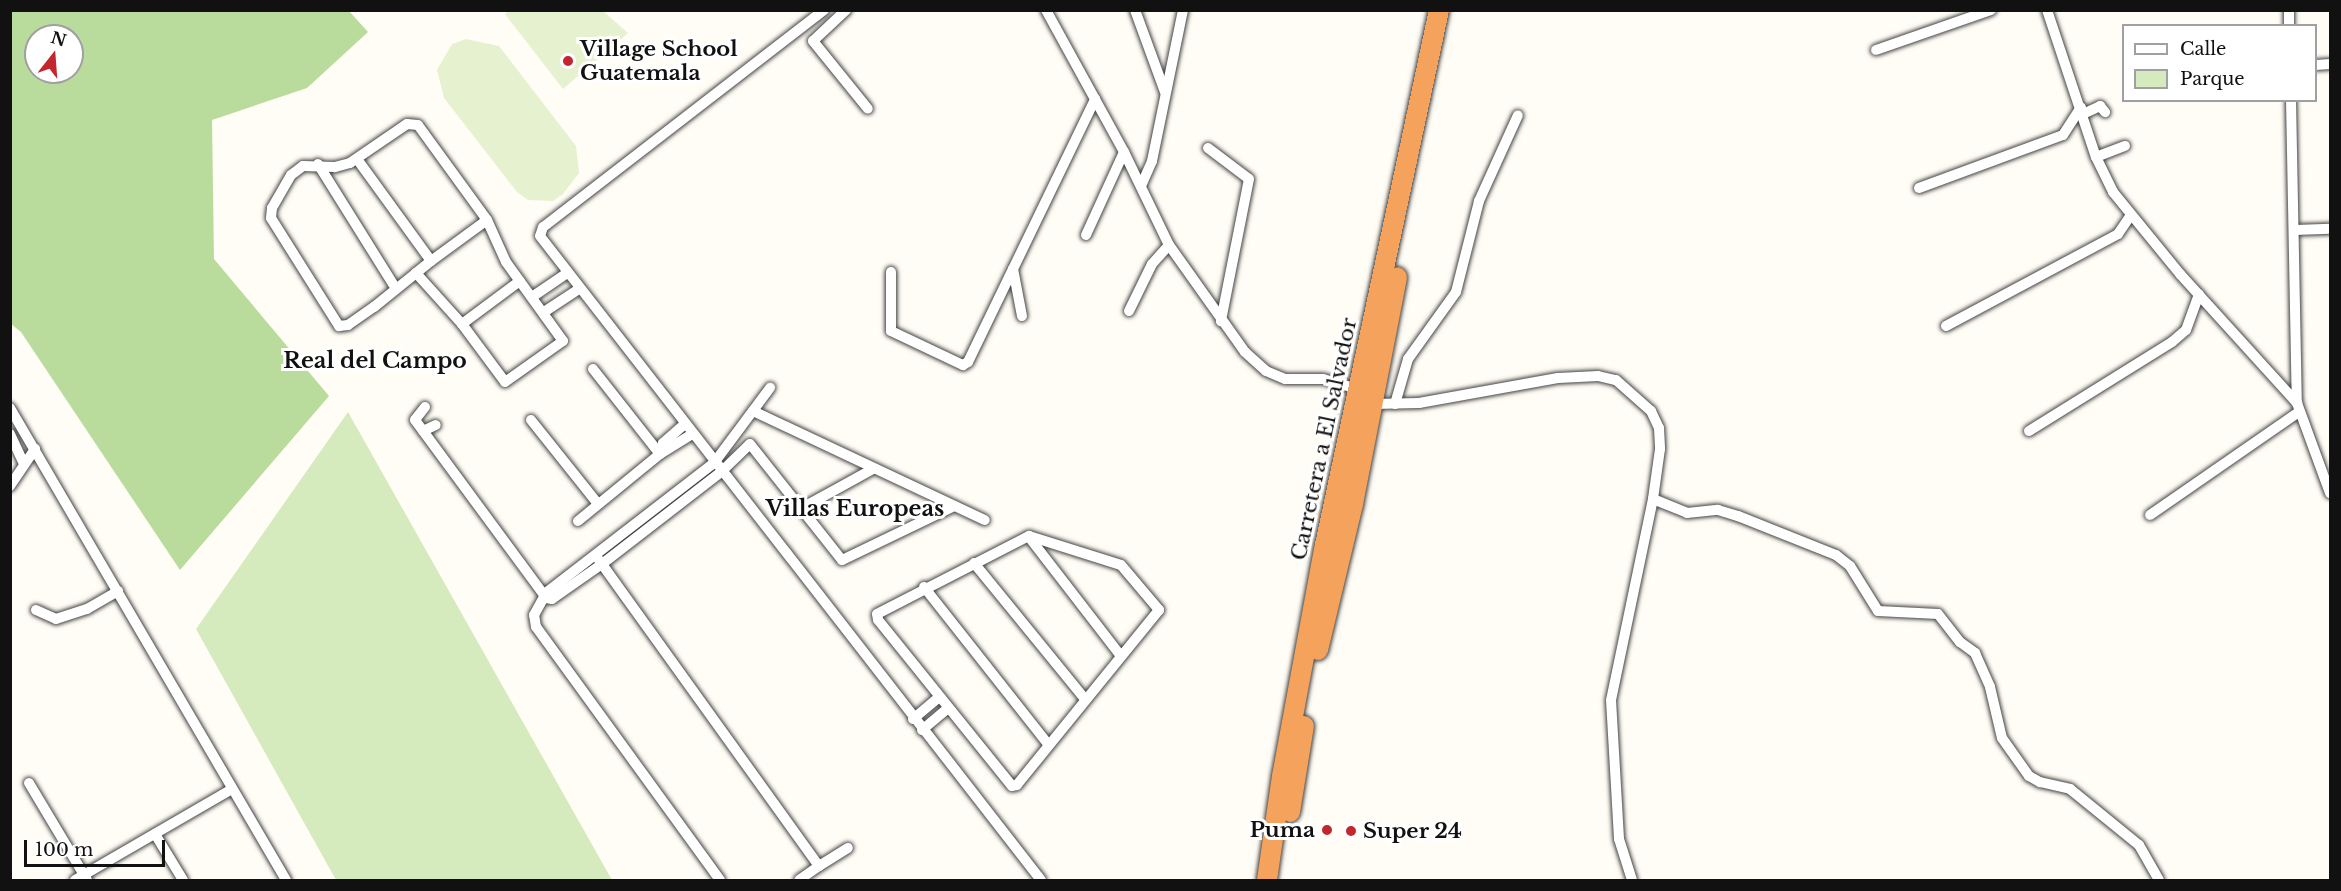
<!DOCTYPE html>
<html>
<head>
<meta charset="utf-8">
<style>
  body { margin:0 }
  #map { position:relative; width:2341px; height:891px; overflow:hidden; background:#fffdf5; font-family:"Libre Baskerville",serif }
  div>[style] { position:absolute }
  .green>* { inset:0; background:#d5ebbd }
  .forest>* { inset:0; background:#b9dc9c }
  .pitch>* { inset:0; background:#e6f2cf }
  .roads { filter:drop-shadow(0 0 2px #444) drop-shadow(0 0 2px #444) }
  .street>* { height:10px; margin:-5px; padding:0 5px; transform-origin:5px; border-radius:5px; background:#fff }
  .highway>* { height:20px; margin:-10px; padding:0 10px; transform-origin:10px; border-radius:10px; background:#f5a25d }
  .dots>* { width:16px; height:16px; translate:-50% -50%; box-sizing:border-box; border:3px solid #fff; border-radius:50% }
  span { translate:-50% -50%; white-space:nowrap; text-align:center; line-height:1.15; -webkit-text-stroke:6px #fff; paint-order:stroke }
  .poi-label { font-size:21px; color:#111; font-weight:700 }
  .left { translate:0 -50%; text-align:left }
  .right { translate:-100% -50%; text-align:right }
  .street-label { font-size:21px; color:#111 }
  .neighbourhood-label { font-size:22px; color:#111; font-weight:700 }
  .frame { position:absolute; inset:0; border:12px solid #111; pointer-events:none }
  .legend { position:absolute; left:2122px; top:24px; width:195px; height:78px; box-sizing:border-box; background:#fff; border:2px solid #a0a0a0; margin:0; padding:8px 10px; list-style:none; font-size:18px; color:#111 }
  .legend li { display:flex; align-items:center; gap:12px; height:30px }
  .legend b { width:30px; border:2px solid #a0a0a0 }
  .north { position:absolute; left:24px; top:24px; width:60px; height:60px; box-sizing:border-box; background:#fff; border:2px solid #a0a0a0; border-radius:50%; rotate:17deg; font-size:16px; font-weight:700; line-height:24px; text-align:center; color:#111 }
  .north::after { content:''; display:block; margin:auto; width:21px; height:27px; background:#c4262e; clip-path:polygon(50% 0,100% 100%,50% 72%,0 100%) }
  .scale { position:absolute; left:24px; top:840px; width:141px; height:27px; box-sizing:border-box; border:3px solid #111; border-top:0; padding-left:8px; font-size:18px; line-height:21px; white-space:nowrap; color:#111; -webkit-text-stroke:4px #fff; paint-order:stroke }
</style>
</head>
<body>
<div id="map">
  <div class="green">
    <i style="clip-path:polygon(348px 412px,612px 880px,336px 880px,196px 629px)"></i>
  </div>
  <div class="forest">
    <i style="clip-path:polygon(evenodd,11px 10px,349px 11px,368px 32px,307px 88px,212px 120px,214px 259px,329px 396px,180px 570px,21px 332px,11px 324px,11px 10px,36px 36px,72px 36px,72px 72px,36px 72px,36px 36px)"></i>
  </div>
  <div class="pitch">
    <i style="clip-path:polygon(510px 10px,603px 11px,628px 33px,563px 89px,505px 14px)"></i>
    <i style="clip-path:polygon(466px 39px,499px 46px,576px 146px,579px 173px,563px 194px,553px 201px,528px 200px,517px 192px,444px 98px,437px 70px,452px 44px)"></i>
  </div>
  <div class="roads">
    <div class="street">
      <i style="left:824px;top:10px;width:355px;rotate:142.3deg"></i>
      <i style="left:543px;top:227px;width:9px;rotate:108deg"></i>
      <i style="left:540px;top:236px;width:816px;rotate:52.12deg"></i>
      <i style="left:846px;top:10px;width:45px;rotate:136.8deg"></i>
      <i style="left:813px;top:41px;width:87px;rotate:51deg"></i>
      <i style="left:1046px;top:10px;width:162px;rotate:61.2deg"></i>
      <i style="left:1124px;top:152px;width:103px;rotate:64.2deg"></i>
      <i style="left:1169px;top:245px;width:131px;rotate:54.6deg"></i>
      <i style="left:1245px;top:352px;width:28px;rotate:42deg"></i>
      <i style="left:1266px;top:371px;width:21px;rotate:23deg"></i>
      <i style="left:1285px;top:379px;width:38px"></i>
      <i style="left:1323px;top:379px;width:37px;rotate:16deg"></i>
      <i style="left:1135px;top:10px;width:87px;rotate:69.9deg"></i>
      <i style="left:2047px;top:10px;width:155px;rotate:71.6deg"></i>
      <i style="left:2096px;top:157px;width:39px;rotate:64deg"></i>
      <i style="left:2113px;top:192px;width:107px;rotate:50.7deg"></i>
      <i style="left:2181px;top:275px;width:173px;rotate:47.8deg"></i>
      <i style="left:2289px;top:10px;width:16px;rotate:90deg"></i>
      <i style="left:1876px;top:50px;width:122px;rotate:-19.2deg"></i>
      <i style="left:2316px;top:65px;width:14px;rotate:-4deg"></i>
      <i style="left:2291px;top:100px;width:303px;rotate:88.9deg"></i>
      <i style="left:2297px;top:403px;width:96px;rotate:69.9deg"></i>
      <i style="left:2083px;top:114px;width:19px;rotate:-25deg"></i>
      <i style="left:2100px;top:106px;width:8px;rotate:50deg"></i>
      <i style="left:1208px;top:148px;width:51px;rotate:37.1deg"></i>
      <i style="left:1249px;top:179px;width:145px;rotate:101.2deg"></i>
      <i style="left:2096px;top:157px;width:31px;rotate:-21deg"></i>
      <i style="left:357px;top:159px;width:126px;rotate:54deg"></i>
      <i style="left:318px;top:164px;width:147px;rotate:58deg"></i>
      <i style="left:1141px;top:186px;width:27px;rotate:-66deg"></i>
      <i style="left:1152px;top:161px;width:154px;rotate:-78.4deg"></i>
      <i style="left:1919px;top:188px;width:153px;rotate:-20.2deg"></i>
      <i style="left:2063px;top:135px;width:33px;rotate:-57deg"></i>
      <i style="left:2295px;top:230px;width:35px;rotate:-2deg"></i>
      <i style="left:1086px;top:235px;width:91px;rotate:-65.4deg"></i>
      <i style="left:891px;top:272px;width:59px;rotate:90deg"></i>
      <i style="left:891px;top:331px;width:80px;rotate:25.3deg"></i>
      <i style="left:963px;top:365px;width:6px;rotate:-31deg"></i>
      <i style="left:968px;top:362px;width:103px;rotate:-64.2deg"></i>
      <i style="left:416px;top:273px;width:69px;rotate:48deg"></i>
      <i style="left:462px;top:324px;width:72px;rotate:53.4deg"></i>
      <i style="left:505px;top:382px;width:71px;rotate:-35.3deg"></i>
      <i style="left:563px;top:341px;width:97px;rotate:-125.8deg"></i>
      <i style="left:506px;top:262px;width:46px;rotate:-114.3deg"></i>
      <i style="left:487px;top:220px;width:117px;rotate:-126deg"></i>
      <i style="left:418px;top:125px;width:11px;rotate:-175deg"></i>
      <i style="left:407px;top:124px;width:69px;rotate:145.6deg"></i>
      <i style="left:350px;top:163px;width:16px;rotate:165deg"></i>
      <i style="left:335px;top:167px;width:32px;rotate:-178deg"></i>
      <i style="left:303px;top:166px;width:15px;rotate:143deg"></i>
      <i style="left:291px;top:175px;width:38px;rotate:120deg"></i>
      <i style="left:272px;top:208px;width:10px;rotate:96deg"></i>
      <i style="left:271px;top:218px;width:128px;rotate:57.8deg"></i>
      <i style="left:339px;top:326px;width:9px;rotate:-6deg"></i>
      <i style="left:348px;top:325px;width:32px;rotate:-35deg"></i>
      <i style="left:374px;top:307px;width:54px;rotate:-39deg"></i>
      <i style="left:416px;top:273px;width:19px;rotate:-39deg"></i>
      <i style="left:431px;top:261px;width:69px;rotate:-36.2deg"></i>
      <i style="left:532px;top:297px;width:42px;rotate:-34.4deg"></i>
      <i style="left:1129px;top:311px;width:52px;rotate:-63.9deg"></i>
      <i style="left:1152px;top:264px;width:25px;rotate:-48deg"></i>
      <i style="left:544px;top:312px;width:42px;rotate:-33.3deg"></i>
      <i style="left:1022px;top:316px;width:48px;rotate:-100.8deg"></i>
      <i style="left:1013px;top:269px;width:189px;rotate:-64.2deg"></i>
      <i style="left:462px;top:324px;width:72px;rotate:-36.6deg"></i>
      <i style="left:1946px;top:326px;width:195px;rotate:-28.1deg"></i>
      <i style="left:2118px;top:234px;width:23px;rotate:-56deg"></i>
      <i style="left:593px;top:369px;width:108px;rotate:51.8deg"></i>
      <i style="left:1373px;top:404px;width:46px;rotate:-1.2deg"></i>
      <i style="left:1419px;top:403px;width:141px;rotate:-10.2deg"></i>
      <i style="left:1558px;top:378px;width:40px;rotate:-2.9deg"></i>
      <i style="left:1598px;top:376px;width:18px;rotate:13deg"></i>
      <i style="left:1616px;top:380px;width:47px;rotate:41.5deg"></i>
      <i style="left:1651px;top:411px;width:19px;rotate:65deg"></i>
      <i style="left:1659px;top:428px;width:21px;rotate:87deg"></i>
      <i style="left:1660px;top:449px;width:50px;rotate:98deg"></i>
      <i style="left:1653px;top:499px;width:205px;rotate:101.8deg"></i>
      <i style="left:1611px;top:700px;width:139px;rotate:86.7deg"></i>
      <i style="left:1619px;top:839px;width:43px;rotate:72.4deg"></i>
      <i style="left:1395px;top:404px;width:47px;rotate:-73.9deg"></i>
      <i style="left:1408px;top:359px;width:82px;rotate:-54.4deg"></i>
      <i style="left:1456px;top:292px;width:94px;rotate:-75.8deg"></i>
      <i style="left:1479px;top:201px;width:94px;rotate:-65.6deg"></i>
      <i style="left:425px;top:407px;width:16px;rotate:128deg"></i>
      <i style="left:415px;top:420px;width:221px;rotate:53.6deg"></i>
      <i style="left:10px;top:408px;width:547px;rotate:59.68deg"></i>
      <i style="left:753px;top:411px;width:256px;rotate:25.2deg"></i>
      <i style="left:531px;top:420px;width:107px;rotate:51.4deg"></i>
      <i style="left:423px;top:431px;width:14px;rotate:-25deg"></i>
      <i style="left:2029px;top:431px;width:168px;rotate:-31.9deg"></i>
      <i style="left:2172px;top:342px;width:18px;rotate:-41deg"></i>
      <i style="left:2186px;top:330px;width:38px;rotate:-70deg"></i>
      <i style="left:10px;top:434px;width:31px;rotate:65deg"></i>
      <i style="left:660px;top:454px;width:11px;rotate:-75deg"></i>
      <i style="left:663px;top:443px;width:28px;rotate:-41deg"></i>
      <i style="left:10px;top:486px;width:45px;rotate:-56deg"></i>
      <i style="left:1653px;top:499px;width:37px;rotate:22deg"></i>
      <i style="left:1687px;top:513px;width:31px;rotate:-6deg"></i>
      <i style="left:1718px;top:510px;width:21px;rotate:17deg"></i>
      <i style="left:1738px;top:516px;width:105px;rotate:21.7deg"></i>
      <i style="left:1836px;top:555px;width:18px;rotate:38deg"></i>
      <i style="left:1850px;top:566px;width:53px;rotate:58.1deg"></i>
      <i style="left:1878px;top:611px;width:60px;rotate:2.9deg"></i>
      <i style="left:1938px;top:614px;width:36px;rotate:52deg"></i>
      <i style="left:1960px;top:642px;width:19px;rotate:36deg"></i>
      <i style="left:1975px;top:653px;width:37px;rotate:66deg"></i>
      <i style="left:1990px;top:687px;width:52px;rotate:76.8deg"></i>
      <i style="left:2002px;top:738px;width:47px;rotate:54.6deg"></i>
      <i style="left:2029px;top:776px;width:13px;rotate:29deg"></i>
      <i style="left:2040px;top:782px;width:31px;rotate:13deg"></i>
      <i style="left:2070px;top:789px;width:89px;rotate:39.1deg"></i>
      <i style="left:2139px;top:845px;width:40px;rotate:60.3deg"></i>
      <i style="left:802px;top:508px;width:81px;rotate:-28.8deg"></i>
      <i style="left:2150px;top:515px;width:181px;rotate:-34.7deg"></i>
      <i style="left:578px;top:521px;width:106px;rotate:-39.3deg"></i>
      <i style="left:660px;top:454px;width:36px;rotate:-32deg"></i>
      <i style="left:1029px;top:536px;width:96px;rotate:17.5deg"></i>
      <i style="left:1121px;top:565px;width:59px;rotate:49.8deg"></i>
      <i style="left:1159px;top:610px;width:225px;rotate:129.1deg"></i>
      <i style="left:1017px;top:785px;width:5px;rotate:169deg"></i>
      <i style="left:1012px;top:786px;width:213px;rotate:-128.9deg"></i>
      <i style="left:878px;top:620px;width:6px;rotate:-99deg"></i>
      <i style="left:877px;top:614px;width:171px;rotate:-27.2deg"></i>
      <i style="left:1029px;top:537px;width:150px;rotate:52.3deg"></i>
      <i style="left:599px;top:560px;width:377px;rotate:54.3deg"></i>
      <i style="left:819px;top:866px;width:24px;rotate:145deg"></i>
      <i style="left:974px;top:563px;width:176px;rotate:50.8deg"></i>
      <i style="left:924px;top:587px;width:201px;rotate:51.7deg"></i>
      <i style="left:546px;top:598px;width:6px;rotate:9deg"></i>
      <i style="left:552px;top:599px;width:61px;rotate:-35deg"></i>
      <i style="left:602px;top:564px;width:150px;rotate:-37.7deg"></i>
      <i style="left:721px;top:472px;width:40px;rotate:-44deg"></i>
      <i style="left:750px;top:444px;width:148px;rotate:51.6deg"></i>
      <i style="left:842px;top:560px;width:122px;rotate:-25.7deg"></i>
      <i style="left:36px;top:610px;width:22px;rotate:24deg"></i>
      <i style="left:56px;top:619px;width:33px;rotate:-18deg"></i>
      <i style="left:87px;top:609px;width:36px;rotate:-30deg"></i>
      <i style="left:913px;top:719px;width:34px;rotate:-40deg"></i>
      <i style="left:922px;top:730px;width:34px;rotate:-40deg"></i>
      <i style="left:29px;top:783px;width:113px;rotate:59.1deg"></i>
      <i style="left:155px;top:834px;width:54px;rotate:58.7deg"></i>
      <i style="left:819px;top:866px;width:34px;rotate:-32deg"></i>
      <i style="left:75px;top:880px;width:181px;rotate:-30.1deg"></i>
      <i style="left:720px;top:880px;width:313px;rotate:-126deg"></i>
      <i style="left:536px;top:627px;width:12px;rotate:-99deg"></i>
      <i style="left:534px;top:615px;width:26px;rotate:-61deg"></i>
      <i style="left:547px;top:592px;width:211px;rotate:-37.7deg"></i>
      <i style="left:714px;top:463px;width:94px;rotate:-53.3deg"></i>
    </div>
    <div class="highway">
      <i style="left:1318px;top:650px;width:150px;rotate:-76.5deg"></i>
      <i style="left:1353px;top:504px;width:231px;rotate:-79deg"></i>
      <i style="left:1290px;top:812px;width:87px;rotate:-80.8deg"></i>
      <i style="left:1267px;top:880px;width:105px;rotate:-81.8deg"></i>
      <i style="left:1282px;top:776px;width:235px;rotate:-79.5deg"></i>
      <i style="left:1325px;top:545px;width:547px;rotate:-77.97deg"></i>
    </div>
  </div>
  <div class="dots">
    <i style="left:568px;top:61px;background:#c4262e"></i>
    <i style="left:1327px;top:830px;background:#c4262e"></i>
    <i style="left:1351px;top:831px;background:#c4262e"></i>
  </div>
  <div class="poi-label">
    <span class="left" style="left:580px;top:61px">Village School<br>Guatemala</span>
    <span class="right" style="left:1315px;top:830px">Puma</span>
    <span class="left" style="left:1363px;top:831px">Super 24</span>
  </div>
  <div class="street-label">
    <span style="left:1324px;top:439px;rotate:-78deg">Carretera a El Salvador</span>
  </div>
  <div class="neighbourhood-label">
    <span style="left:375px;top:361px">Real del Campo</span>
    <span style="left:855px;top:509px">Villas Europeas</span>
  </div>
  <div class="frame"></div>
  <ul class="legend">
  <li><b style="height:8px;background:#fff"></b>Calle</li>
  <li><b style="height:16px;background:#d5ebbd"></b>Parque</li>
  </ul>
  <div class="north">N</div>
  <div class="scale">100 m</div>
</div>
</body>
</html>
